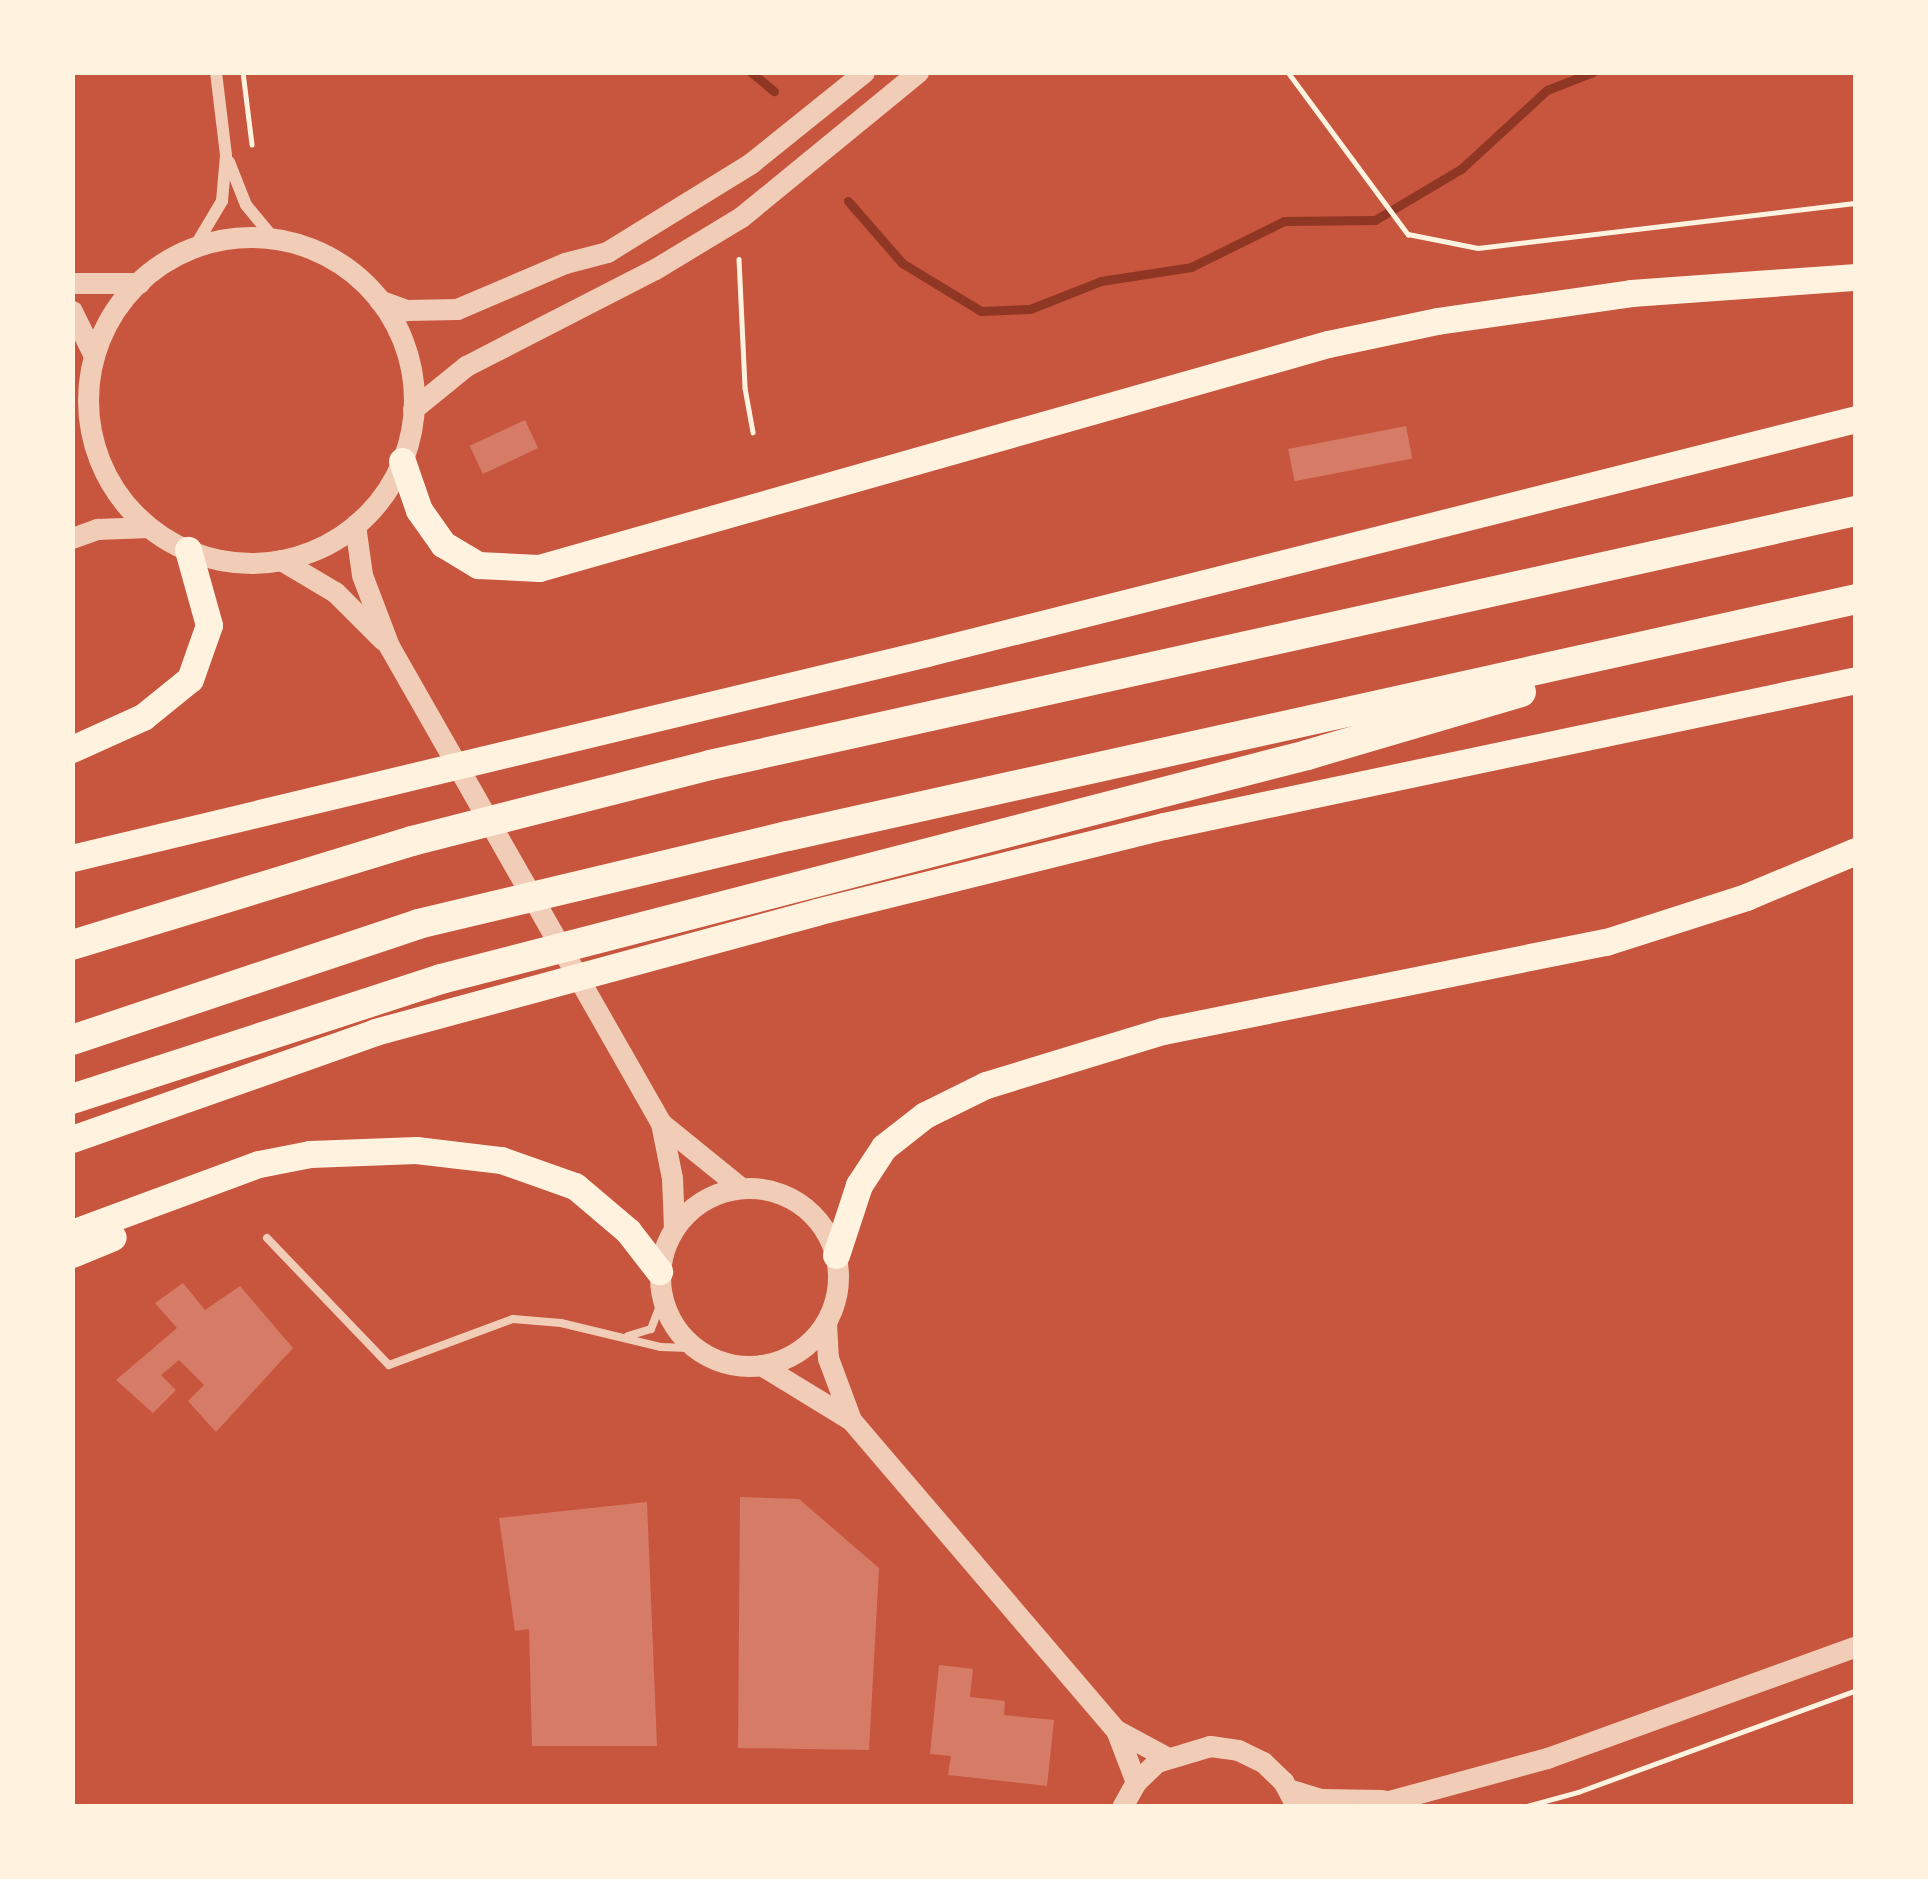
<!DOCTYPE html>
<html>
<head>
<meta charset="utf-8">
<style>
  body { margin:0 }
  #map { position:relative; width:1928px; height:1879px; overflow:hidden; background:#c8553d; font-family:"Nunito Sans",sans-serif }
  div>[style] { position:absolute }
  .stream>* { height:9px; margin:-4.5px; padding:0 4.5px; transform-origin:4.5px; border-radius:4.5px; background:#8f3625 }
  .building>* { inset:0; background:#d67c66; transform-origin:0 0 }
  .path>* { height:4.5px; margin:-2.25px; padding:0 2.25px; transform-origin:2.25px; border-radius:2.25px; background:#fff3e0 }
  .service>* { height:8px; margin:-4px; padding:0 4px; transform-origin:4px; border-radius:4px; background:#f1ccb7 }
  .minor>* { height:12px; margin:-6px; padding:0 6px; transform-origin:6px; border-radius:6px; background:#f1ccb7 }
  .tertiary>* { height:21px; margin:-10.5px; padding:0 10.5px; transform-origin:10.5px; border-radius:10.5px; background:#f1ccb7 }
  .tertiary>.ring { margin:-10.5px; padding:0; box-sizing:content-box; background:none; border:21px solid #f1ccb7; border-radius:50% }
  .trunk>* { height:27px; margin:-13.5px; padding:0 13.5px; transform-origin:13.5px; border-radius:13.5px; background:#fff3e0 }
  .motorway>* { height:30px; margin:-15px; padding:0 15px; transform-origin:15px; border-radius:15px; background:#fff3e0 }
  span { translate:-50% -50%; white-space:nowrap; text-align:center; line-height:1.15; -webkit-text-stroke:10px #fff3e0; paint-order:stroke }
  .frame { position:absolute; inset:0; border:75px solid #fff3e0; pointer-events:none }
</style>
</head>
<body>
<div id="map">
  <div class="stream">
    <i style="left:751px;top:72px;width:30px;rotate:40deg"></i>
    <i style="left:848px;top:201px;width:82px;rotate:48.9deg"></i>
    <i style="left:902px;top:263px;width:92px;rotate:31.3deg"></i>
    <i style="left:981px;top:311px;width:49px;rotate:-2.3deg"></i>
    <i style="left:1030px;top:309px;width:76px;rotate:-21.5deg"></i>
    <i style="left:1101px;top:281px;width:91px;rotate:-8.8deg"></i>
    <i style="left:1191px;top:267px;width:104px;rotate:-26.3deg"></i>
    <i style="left:1284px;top:221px;width:91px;rotate:-0.6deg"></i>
    <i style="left:1375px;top:220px;width:100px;rotate:-30.7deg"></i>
    <i style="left:1461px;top:169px;width:117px;rotate:-42.6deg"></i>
    <i style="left:1547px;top:90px;width:49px;rotate:-21.4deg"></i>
  </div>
  <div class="building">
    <i style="left:525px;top:420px;width:31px;height:61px;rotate:65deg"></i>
    <i style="left:1406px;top:426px;width:33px;height:120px;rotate:79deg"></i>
    <i style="clip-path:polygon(183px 1283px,205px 1310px,240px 1286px,293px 1348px,216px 1432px,188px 1401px,204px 1385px,179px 1360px,161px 1375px,176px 1390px,153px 1413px,116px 1380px,177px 1328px,155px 1303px)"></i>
    <i style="clip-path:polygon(740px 1497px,799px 1499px,879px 1568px,869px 1750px,738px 1748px)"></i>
    <i style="clip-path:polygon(647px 1502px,657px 1746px,532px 1746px,529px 1629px,515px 1631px,499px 1518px)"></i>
    <i style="clip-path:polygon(939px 1665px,973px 1669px,970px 1697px,1005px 1701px,1004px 1715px,1054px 1720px,1047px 1786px,948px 1775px,951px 1756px,930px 1754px)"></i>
  </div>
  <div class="path">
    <i style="left:243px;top:72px;width:73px;rotate:82.9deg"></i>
    <i style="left:1288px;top:72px;width:202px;rotate:53.5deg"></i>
    <i style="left:1408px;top:234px;width:71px;rotate:11.3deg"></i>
    <i style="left:1478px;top:248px;width:381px;rotate:-6.8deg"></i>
    <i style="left:739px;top:259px;width:129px;rotate:87.3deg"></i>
    <i style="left:745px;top:388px;width:45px;rotate:79.7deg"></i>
    <i style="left:1523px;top:1807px;width:57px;rotate:-15.3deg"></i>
    <i style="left:1578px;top:1792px;width:296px;rotate:-20.1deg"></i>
  </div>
  <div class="service">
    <i style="left:267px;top:1238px;width:176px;rotate:46.2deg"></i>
    <i style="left:389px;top:1365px;width:132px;rotate:-20.4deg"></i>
    <i style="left:513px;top:1319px;width:48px;rotate:4.8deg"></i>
    <i style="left:561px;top:1323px;width:103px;rotate:13.5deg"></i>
    <i style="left:661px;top:1347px;width:34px;rotate:2deg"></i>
    <i style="left:628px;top:1336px;width:24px;rotate:-17deg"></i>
    <i style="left:651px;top:1329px;width:31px;rotate:-69deg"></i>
  </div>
  <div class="minor">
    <i style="left:229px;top:162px;width:46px;rotate:68.4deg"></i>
    <i style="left:246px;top:205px;width:45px;rotate:50.4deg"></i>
    <i style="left:194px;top:248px;width:55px;rotate:-59.2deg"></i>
    <i style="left:222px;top:201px;width:46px;rotate:-85deg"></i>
    <i style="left:226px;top:155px;width:84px;rotate:-96.9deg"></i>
  </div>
  <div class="tertiary">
    <i class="ring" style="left:88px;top:237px;width:305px;height:305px"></i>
    <i style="left:72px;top:283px;width:67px"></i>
    <i style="left:379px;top:300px;width:30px;rotate:20deg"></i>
    <i style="left:407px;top:310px;width:50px;rotate:-1.1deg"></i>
    <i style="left:457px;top:309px;width:117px;rotate:-23.1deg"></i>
    <i style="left:565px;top:263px;width:43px;rotate:-14.7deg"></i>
    <i style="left:607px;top:252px;width:169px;rotate:-31.7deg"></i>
    <i style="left:751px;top:163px;width:145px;rotate:-38.8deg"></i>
    <i style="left:72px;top:311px;width:50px;rotate:63.9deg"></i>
    <i style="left:413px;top:409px;width:68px;rotate:-39.1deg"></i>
    <i style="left:466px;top:366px;width:212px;rotate:-27.2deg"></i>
    <i style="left:655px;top:269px;width:100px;rotate:-31.2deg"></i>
    <i style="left:741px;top:217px;width:229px;rotate:-39.3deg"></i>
    <i style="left:355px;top:525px;width:50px;rotate:82deg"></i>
    <i style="left:362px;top:575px;width:76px;rotate:69.2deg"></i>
    <i style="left:389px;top:646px;width:549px;rotate:60.31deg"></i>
    <i style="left:661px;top:1123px;width:56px;rotate:78.7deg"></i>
    <i style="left:672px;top:1178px;width:49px;rotate:87.7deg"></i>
    <i style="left:72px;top:538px;width:27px;rotate:-20deg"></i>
    <i style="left:97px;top:529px;width:52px;rotate:-2.2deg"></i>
    <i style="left:281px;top:560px;width:63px;rotate:30.7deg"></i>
    <i style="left:335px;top:592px;width:68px;rotate:45deg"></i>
    <i style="left:662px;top:1124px;width:102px;rotate:39deg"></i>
    <i class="ring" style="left:660px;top:1188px;width:157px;height:157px"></i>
    <i style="left:826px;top:1322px;width:36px;rotate:87deg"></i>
    <i style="left:828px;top:1358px;width:66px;rotate:69.6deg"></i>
    <i style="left:761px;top:1365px;width:105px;rotate:31.4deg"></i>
    <i style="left:851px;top:1420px;width:408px;rotate:49.5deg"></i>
    <i style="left:1116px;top:1730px;width:57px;rotate:28.4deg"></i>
    <i style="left:1116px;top:1730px;width:56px;rotate:69deg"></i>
    <i style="left:1288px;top:1789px;width:34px;rotate:17deg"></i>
    <i style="left:1320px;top:1799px;width:62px;rotate:0.9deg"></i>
    <i style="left:1122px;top:1807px;width:29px;rotate:-61deg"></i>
    <i style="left:1136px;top:1782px;width:29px;rotate:-44deg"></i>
    <i style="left:1157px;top:1762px;width:55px;rotate:-16.8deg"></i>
    <i style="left:1210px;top:1746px;width:28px;rotate:8deg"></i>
    <i style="left:1238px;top:1750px;width:28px;rotate:26deg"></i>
    <i style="left:1263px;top:1762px;width:28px;rotate:44deg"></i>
    <i style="left:1283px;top:1781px;width:30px;rotate:62deg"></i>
    <i style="left:1367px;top:1807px;width:187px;rotate:-15.2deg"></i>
    <i style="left:1547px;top:1758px;width:329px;rotate:-19.9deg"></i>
  </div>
  <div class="trunk">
    <i style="left:402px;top:461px;width:52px;rotate:70.9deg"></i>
    <i style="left:419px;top:510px;width:42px;rotate:54.8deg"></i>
    <i style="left:443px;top:544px;width:41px;rotate:31deg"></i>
    <i style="left:478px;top:565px;width:61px;rotate:2.8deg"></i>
    <i style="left:539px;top:568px;width:820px;rotate:-15.85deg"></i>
    <i style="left:1328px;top:344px;width:111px;rotate:-11.9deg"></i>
    <i style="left:1437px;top:321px;width:196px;rotate:-8.2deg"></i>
    <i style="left:1631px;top:293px;width:226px;rotate:-4.1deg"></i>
    <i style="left:72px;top:749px;width:78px;rotate:-24.3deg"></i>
    <i style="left:143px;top:717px;width:60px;rotate:-39deg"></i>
    <i style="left:190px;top:679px;width:57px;rotate:-70.6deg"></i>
    <i style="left:209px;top:625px;width:78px;rotate:-105.6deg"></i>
    <i style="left:72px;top:858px;width:879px;rotate:-13.48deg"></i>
    <i style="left:927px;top:653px;width:958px;rotate:-14.14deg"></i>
    <i style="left:72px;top:1139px;width:321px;rotate:-19.4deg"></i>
    <i style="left:375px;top:1032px;width:457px;rotate:-15.2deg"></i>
    <i style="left:816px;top:912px;width:358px;rotate:-13.9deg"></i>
    <i style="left:1164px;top:826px;width:707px;rotate:-11.91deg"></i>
    <i style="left:72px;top:1233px;width:199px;rotate:-20.3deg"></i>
    <i style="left:259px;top:1164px;width:52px;rotate:-11.1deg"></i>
    <i style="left:310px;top:1154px;width:106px;rotate:-2.2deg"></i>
    <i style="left:416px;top:1150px;width:86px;rotate:6.7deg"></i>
    <i style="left:501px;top:1160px;width:78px;rotate:19.4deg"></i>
    <i style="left:575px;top:1186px;width:70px;rotate:40.3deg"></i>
    <i style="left:628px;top:1231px;width:51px;rotate:52.2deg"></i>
    <i style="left:72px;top:1254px;width:44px;rotate:-22.5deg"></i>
    <i style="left:836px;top:1255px;width:74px;rotate:-71.8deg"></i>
    <i style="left:859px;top:1185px;width:45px;rotate:-56.7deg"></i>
    <i style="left:884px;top:1147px;width:52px;rotate:-38deg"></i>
    <i style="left:925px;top:1115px;width:68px;rotate:-26.2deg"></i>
    <i style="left:986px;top:1085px;width:185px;rotate:-17deg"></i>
    <i style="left:1163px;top:1031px;width:452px;rotate:-11.4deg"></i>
    <i style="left:1606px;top:942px;width:147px;rotate:-17.8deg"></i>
    <i style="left:1746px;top:897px;width:119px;rotate:-22.7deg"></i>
  </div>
  <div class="motorway">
    <i style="left:72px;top:945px;width:356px;rotate:-17deg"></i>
    <i style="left:412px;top:841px;width:308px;rotate:-14.3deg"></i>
    <i style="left:710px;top:765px;width:1174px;rotate:-12.5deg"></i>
    <i style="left:72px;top:1040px;width:365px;rotate:-18.5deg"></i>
    <i style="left:418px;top:924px;width:380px;rotate:-13.4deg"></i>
    <i style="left:788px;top:836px;width:1094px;rotate:-12.51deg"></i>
    <i style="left:72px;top:1099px;width:388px;rotate:-18deg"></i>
    <i style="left:441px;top:979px;width:895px;rotate:-14.5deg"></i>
    <i style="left:1307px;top:755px;width:223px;rotate:-16.4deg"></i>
  </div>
  <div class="frame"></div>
</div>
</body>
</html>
